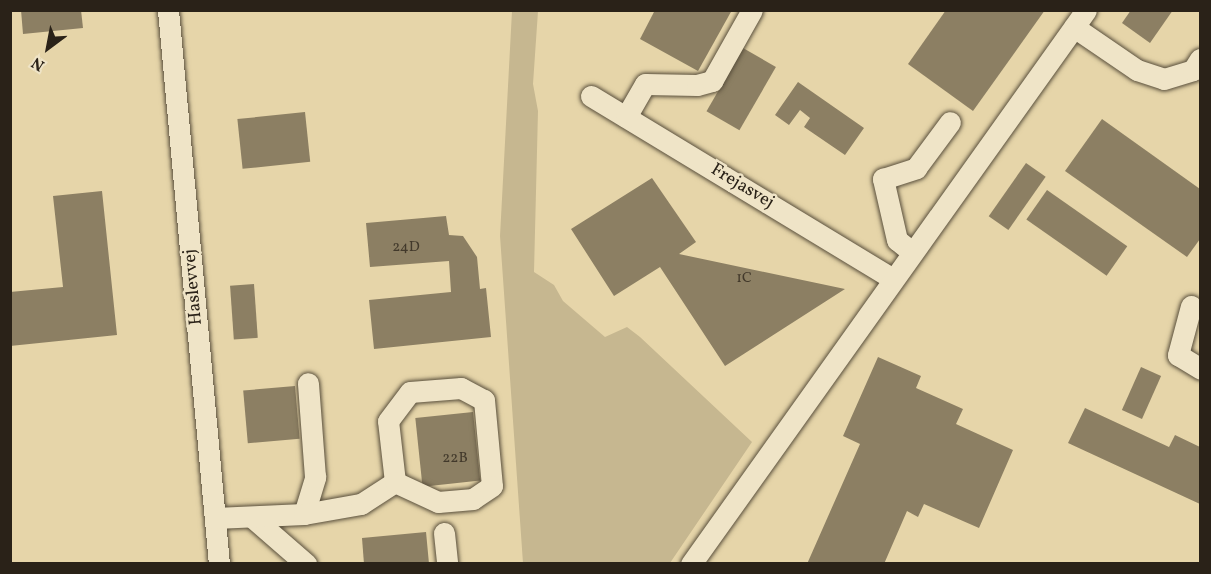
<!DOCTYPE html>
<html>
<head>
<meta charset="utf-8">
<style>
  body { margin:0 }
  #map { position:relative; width:1211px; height:574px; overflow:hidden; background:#e6d5a9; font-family:Vollkorn,serif }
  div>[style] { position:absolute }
  .green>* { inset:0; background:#c6b790 }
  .building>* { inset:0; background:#8c7f63; transform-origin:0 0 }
  .roads { filter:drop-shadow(0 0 2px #594f3c) drop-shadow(0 0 2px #594f3c) }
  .minor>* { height:21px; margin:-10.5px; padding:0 10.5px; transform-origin:10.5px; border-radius:10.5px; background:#efe4c7 }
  span { translate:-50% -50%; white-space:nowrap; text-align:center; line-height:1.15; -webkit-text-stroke:5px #efe4c7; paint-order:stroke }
  .number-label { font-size:15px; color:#42392b }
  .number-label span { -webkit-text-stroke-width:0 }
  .street-label { font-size:18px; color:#2a2218 }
  .frame { position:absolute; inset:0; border:12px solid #2a2218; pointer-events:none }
  .north { position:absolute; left:18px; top:18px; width:60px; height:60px; -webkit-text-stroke:4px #efe4c7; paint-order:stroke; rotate:212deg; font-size:16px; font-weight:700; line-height:24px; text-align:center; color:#2a2218 }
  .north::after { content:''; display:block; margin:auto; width:21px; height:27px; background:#2a2218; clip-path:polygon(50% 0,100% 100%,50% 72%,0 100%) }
</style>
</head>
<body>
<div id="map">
  <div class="green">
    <i style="clip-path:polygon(512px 11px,538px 11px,533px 84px,538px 111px,534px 272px,554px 285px,563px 301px,605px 337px,627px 327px,640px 337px,752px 442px,670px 563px,523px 563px,500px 236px)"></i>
  </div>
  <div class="building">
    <i style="clip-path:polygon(21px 10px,81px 10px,83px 28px,23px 34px)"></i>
    <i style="clip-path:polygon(655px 10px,732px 10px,698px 71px,640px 39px)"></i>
    <i style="clip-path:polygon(946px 10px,1045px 10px,973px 111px,908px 64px)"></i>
    <i style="clip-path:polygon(1131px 10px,1173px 10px,1150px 43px,1122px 23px)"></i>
    <i style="left:743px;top:48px;width:38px;height:73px;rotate:30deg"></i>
    <i style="clip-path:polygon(798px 82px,864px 128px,845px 155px,804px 127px,810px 118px,800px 110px,789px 125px,775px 115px)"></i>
    <i style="left:305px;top:112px;width:50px;height:68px;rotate:84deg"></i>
    <i style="clip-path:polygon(1102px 119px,1200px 189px,1200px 239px,1187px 257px,1065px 171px)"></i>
    <i style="left:1026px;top:163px;width:24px;height:65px;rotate:35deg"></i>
    <i style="clip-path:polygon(652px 178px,696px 242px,679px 254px,845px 289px,725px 366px,660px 267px,614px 296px,571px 229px)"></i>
    <i style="left:1047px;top:190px;width:98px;height:36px;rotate:35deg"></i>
    <i style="clip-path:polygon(102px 191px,117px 335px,10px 346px,10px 292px,63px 287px,53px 196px)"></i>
    <i style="clip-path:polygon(446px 216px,449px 235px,463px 236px,477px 257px,480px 289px,486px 288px,491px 337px,374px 349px,369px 300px,451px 292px,449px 261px,370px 267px,366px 223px)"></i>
    <i style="left:254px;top:284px;width:54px;height:24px;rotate:86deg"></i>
    <i style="clip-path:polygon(878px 357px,921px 376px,916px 388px,963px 409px,956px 424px,1013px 450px,979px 528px,924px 504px,918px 517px,907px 511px,884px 564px,807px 564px,860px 444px,843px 436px)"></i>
    <i style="left:1141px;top:367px;width:22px;height:47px;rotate:24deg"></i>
    <i style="left:295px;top:386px;width:53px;height:52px;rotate:85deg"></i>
    <i style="clip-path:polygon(1085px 408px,1169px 447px,1175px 435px,1200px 447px,1200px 504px,1068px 443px)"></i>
    <i style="left:473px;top:412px;width:69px;height:58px;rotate:84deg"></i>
    <i style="clip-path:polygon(426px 532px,429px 564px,364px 564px,362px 538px)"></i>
  </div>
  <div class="roads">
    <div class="minor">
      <i style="left:168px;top:10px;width:556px;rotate:84.74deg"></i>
      <i style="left:1074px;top:27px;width:76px;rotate:34.3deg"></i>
      <i style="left:1137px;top:70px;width:28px;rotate:18deg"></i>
      <i style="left:1164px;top:79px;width:30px;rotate:-17deg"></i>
      <i style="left:1193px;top:70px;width:13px;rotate:-58deg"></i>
      <i style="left:591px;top:96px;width:353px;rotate:31.2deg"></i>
      <i style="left:626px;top:117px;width:38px;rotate:-60deg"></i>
      <i style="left:645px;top:84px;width:52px;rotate:1.1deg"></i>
      <i style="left:697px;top:85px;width:16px;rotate:-15deg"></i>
      <i style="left:712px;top:81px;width:81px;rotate:-60.6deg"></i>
      <i style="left:912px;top:252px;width:19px;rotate:-141deg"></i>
      <i style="left:897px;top:240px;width:63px;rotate:-102.9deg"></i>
      <i style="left:883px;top:179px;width:35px;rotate:-18deg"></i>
      <i style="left:916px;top:168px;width:57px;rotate:-53.5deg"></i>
      <i style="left:1191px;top:306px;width:51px;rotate:104.9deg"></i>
      <i style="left:1178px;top:355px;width:26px;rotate:31deg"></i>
      <i style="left:304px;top:514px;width:39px;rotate:-73deg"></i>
      <i style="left:315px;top:477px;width:94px;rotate:-94.3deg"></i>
      <i style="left:252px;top:517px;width:72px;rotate:41deg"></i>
      <i style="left:215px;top:518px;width:89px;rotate:-2.6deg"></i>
      <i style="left:304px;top:514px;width:58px;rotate:-10deg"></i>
      <i style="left:361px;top:504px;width:40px;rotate:-32.9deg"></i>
      <i style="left:395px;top:482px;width:61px;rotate:-96.5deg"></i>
      <i style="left:388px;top:421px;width:36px;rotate:-53deg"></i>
      <i style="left:410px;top:392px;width:51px;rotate:-4.5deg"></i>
      <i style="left:461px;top:388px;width:26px;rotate:28deg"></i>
      <i style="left:484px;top:400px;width:86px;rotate:84.7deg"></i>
      <i style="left:492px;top:486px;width:23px;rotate:146deg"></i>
      <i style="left:473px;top:499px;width:35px;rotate:175deg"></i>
      <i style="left:438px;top:502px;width:47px;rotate:-155.1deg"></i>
      <i style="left:444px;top:533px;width:31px;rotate:84deg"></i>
      <i style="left:691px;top:564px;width:680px;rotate:-54.51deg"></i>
    </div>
  </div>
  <div class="number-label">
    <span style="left:406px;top:248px">24D</span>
    <span style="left:744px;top:279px">1C</span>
    <span style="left:455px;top:459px">22B</span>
  </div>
  <div class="street-label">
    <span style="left:742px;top:187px;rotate:31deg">Frejasvej</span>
    <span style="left:194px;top:287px;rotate:-95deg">Haslevvej</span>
  </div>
  <div class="frame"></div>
  <div class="north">N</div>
</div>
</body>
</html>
